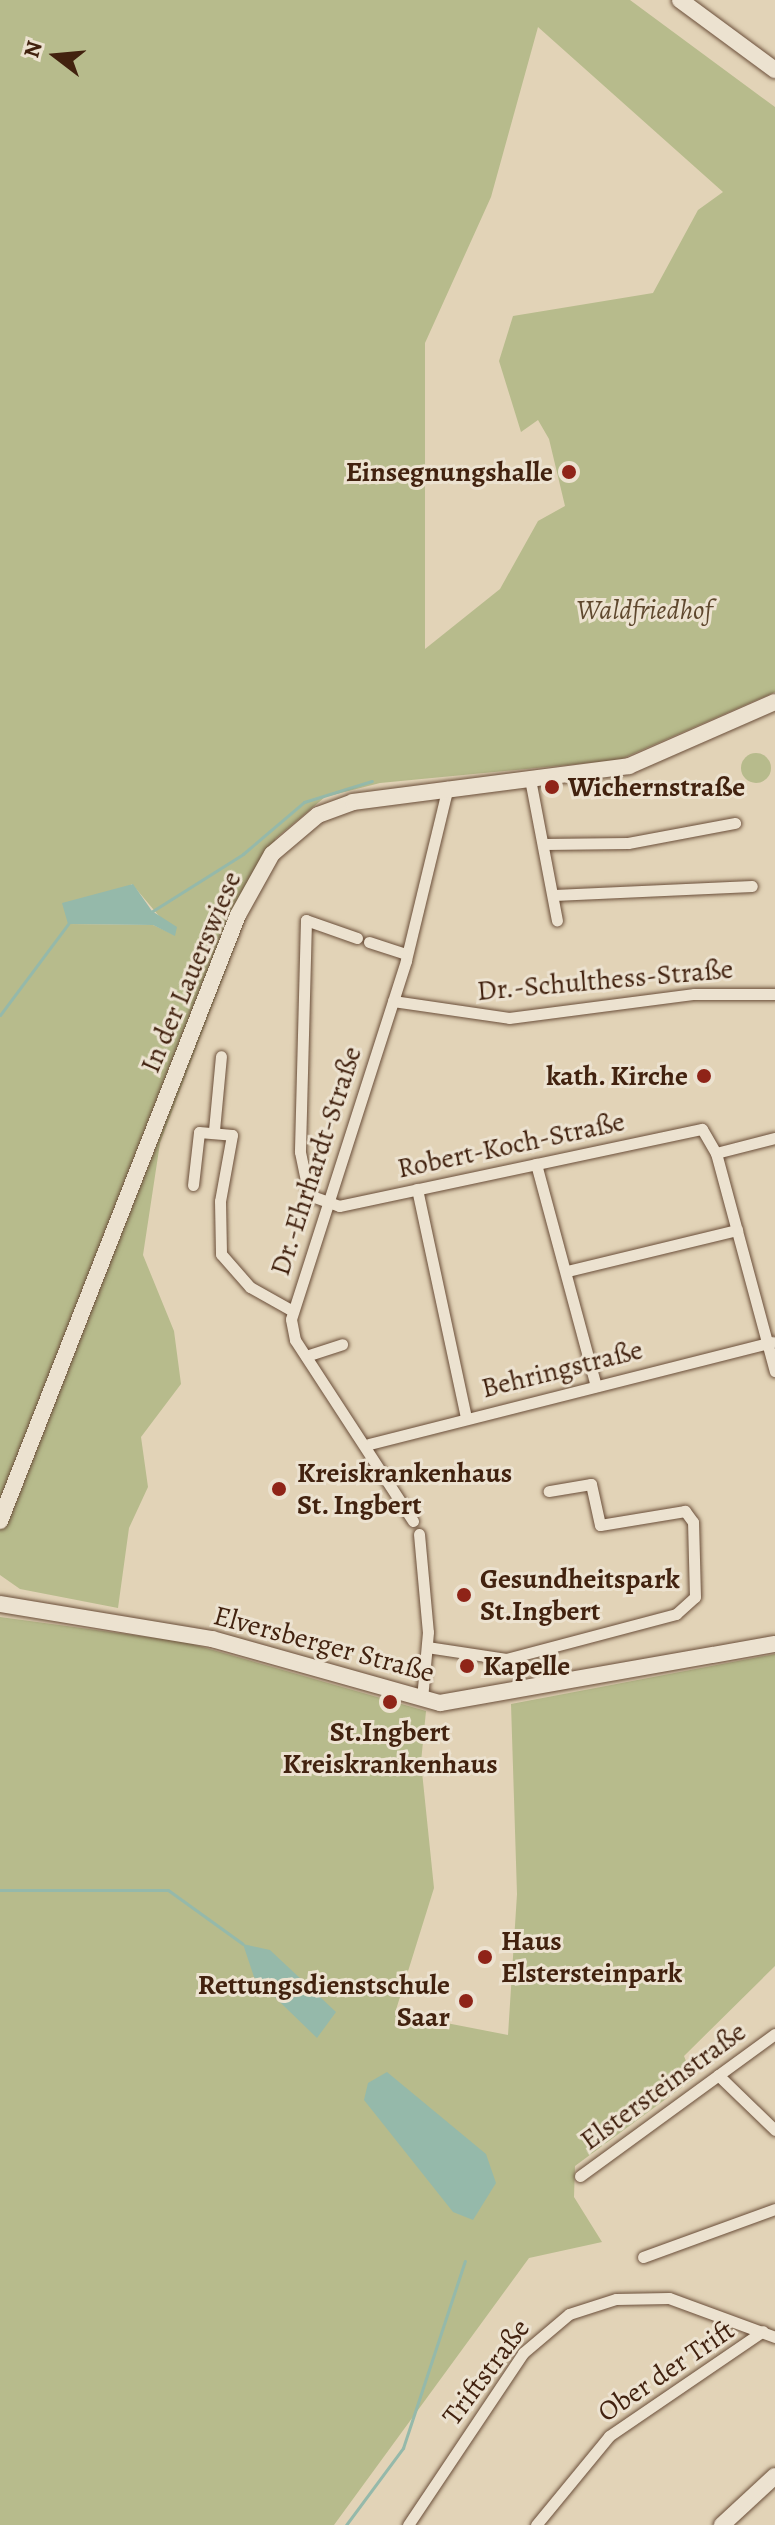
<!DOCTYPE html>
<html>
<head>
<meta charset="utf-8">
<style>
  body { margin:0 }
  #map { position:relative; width:775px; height:2525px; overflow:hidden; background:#e2d3b7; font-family:Alegreya,serif }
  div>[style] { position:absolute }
  .green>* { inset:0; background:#b7bb8c }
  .round { border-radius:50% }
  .water>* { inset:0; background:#95b9aa }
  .stream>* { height:3px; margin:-1.5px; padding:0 1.5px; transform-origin:1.5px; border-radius:1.5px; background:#95b9aa }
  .roads { filter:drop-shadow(0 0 2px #6a4e39) drop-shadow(0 0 2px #6a4e39) }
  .street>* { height:11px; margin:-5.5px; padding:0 5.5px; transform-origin:5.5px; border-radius:5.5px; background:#ece2d0 }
  .secondary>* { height:16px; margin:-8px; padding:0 8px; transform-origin:8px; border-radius:8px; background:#ece2d0 }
  .dots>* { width:22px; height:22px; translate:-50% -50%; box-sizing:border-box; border:4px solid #ece2d0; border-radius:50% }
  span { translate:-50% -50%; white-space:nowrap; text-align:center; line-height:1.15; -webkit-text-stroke:6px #ece2d0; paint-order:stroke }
  .poi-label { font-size:28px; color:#42220f; font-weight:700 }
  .right { translate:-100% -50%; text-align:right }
  .left { translate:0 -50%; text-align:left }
  .park-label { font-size:28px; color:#5f482e; font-style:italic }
  .street-label { font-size:28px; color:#42220f }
  .north { position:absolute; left:16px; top:16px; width:80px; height:80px; -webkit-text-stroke:6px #ece2d0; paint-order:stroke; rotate:286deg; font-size:22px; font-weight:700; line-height:32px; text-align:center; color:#42220f }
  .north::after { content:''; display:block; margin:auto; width:28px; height:36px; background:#42220f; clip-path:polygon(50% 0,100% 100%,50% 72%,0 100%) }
</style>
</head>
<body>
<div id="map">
  <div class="green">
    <i style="clip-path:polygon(evenodd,0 0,630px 0,775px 107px,775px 692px,619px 760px,380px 783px,325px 797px,275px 839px,279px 857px,252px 902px,160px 1143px,143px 1255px,174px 1331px,181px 1384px,141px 1437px,148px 1487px,129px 1528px,118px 1608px,20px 1589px,0 1575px,0 0,538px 27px,723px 192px,698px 210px,653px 293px,513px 316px,499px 361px,521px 432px,538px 420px,549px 439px,565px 506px,538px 521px,500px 589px,425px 649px,425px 343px,491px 197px,538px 27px,0 0,132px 884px,175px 935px,153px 925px,68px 924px,132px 884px)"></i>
    <i class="round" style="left:741px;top:753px;width:30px;height:30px"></i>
    <i style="clip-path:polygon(0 1617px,185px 1642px,426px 1711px,421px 1762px,434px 1888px,395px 2013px,508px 2035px,517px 1894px,511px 1704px,775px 1654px,775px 1966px,684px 2056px,693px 2079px,575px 2166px,574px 2197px,602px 2242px,529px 2258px,334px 2525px,0 2525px)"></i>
  </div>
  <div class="water">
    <i style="clip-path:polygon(133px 884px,152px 911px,177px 927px,175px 936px,153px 925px,68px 924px,62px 903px)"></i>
    <i style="clip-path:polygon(243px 1944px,270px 1950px,336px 2012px,317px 2038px,254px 1977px)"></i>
    <i style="clip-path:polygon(387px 2072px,486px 2154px,496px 2183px,473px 2220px,453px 2212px,364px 2100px,368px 2083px)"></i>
  </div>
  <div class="stream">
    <i style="left:151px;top:912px;width:109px;rotate:-32.2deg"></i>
    <i style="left:243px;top:854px;width:80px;rotate:-40.4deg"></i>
    <i style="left:304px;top:802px;width:71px;rotate:-17.2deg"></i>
    <i style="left:0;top:1015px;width:114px;rotate:-53.2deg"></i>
    <i style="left:0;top:1890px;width:168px"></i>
    <i style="left:168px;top:1890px;width:92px;rotate:35.8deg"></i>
    <i style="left:346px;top:2525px;width:96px;rotate:-53.5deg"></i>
    <i style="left:403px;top:2448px;width:197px;rotate:-71.7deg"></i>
  </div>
  <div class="roads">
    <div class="street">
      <i style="left:530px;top:779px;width:144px;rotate:79.2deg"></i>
      <i style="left:544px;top:844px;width:84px;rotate:-0.7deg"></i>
      <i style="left:628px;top:843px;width:109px;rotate:-10.6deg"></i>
      <i style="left:554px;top:895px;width:198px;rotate:-2.6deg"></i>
      <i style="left:357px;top:938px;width:54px;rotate:-160.6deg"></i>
      <i style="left:306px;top:920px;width:232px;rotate:91.5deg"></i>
      <i style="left:300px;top:1152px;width:44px;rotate:78.2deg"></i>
      <i style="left:309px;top:1195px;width:32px;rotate:20deg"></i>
      <i style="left:339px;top:1206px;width:371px;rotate:-12deg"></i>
      <i style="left:702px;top:1129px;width:28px;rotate:60deg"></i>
      <i style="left:716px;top:1153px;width:226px;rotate:74.9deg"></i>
      <i style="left:369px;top:942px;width:40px;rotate:18deg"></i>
      <i style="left:393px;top:1001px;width:117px;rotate:8.3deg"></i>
      <i style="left:509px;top:1018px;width:187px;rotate:-7.4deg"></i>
      <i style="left:694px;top:994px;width:81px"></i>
      <i style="left:214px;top:1130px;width:74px;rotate:-84.6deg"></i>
      <i style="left:716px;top:1153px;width:61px;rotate:-14.3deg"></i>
      <i style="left:536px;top:1164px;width:230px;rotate:74.9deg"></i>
      <i style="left:193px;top:1185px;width:53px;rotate:-83.5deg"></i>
      <i style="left:199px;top:1132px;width:33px;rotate:5deg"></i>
      <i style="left:232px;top:1135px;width:67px;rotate:100.3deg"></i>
      <i style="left:220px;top:1201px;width:53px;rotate:88.9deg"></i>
      <i style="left:221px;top:1254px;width:44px;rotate:48.7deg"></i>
      <i style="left:250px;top:1287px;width:47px;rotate:29.3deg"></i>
      <i style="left:417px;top:1189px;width:234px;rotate:77.9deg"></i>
      <i style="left:567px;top:1271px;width:175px;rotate:-13.6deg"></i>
      <i style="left:306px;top:1356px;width:38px;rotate:-18deg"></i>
      <i style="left:369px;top:1444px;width:416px;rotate:-14.2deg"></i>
      <i style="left:413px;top:1521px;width:216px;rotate:-123.1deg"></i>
      <i style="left:295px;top:1340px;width:21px;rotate:-101deg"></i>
      <i style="left:291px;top:1319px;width:377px;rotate:-72.2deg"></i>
      <i style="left:406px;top:960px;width:178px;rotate:-76.4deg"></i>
      <i style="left:419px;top:1534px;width:98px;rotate:84.8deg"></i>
      <i style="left:428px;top:1632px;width:67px;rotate:95.1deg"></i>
      <i style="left:427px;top:1647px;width:80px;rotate:8.6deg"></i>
      <i style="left:506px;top:1659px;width:176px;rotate:-14.8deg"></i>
      <i style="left:676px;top:1614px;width:25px;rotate:-42deg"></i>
      <i style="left:695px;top:1597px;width:75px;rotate:-91.5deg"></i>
      <i style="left:693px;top:1522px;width:14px;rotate:-126deg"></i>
      <i style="left:685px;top:1511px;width:86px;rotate:170.6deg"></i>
      <i style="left:600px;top:1525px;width:42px;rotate:-102.4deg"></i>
      <i style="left:591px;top:1484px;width:43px;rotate:170.5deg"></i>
      <i style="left:718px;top:2075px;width:79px;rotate:44deg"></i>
      <i style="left:580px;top:2176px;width:241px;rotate:-36.1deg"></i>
      <i style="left:643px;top:2257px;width:140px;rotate:-20deg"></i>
      <i style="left:408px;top:2525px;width:207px;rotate:-56.2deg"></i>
      <i style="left:523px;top:2353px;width:60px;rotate:-40.3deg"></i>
      <i style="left:569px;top:2314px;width:49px;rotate:-17.7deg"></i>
      <i style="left:616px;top:2299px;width:53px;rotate:-1.1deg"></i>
      <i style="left:669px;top:2298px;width:113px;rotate:20.2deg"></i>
      <i style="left:536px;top:2525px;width:115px;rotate:-50.6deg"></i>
      <i style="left:609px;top:2436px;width:186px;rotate:-34.3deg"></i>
    </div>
    <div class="secondary">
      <i style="left:680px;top:0;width:118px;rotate:36.4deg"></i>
      <i style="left:0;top:1521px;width:651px;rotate:-68.56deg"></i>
      <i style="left:238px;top:915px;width:70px;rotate:-60.9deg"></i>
      <i style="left:272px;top:854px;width:60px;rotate:-40.3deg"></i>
      <i style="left:318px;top:815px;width:37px;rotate:-20deg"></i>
      <i style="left:353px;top:802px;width:278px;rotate:-7.4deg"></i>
      <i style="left:629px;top:766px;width:159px;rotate:-23.7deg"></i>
      <i style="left:0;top:1604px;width:215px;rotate:9.4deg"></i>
      <i style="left:212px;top:1639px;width:237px;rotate:15.7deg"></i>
      <i style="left:440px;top:1703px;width:340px;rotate:-10deg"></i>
      <i style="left:722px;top:2525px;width:72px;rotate:-42.8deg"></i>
    </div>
  </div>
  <div class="dots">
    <i style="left:569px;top:472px;background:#8f2418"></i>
    <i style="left:552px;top:787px;background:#8f2418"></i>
    <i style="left:704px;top:1076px;background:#8f2418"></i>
    <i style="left:279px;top:1489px;background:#8f2418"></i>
    <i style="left:464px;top:1595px;background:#8f2418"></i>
    <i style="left:467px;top:1666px;background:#8f2418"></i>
    <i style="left:390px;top:1702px;background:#8f2418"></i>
    <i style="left:485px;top:1957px;background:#8f2418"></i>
    <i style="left:466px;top:2001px;background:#8f2418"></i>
  </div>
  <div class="poi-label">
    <span class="right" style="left:553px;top:472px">Einsegnungshalle</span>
    <span class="left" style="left:568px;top:787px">Wichernstraße</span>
    <span class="right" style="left:688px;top:1076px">kath. Kirche</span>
    <span class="left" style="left:297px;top:1489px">Kreiskrankenhaus<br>St. Ingbert</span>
    <span class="left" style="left:480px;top:1595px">Gesundheitspark<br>St.Ingbert</span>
    <span class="left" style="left:483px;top:1666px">Kapelle</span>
    <span style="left:390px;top:1748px">St.Ingbert<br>Kreiskrankenhaus</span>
    <span class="left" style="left:501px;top:1957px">Haus<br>Elstersteinpark</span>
    <span class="right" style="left:450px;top:2001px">Rettungsdienstschule<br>Saar</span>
  </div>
  <div class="park-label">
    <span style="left:644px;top:610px">Waldfriedhof</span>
  </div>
  <div class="street-label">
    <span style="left:191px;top:972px;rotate:-67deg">In der Lauerswiese</span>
    <span style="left:605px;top:980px;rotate:-5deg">Dr.-Schulthess-Straße</span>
    <span style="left:511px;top:1145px;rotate:-12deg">Robert-Koch-Straße</span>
    <span style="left:316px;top:1161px;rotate:-72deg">Dr.-Ehrhardt-Straße</span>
    <span style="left:562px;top:1369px;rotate:-14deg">Behringstraße</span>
    <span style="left:324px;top:1644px;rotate:15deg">Elversberger Straße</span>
    <span style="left:663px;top:2086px;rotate:-36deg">Elstersteinstraße</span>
    <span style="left:666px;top:2371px;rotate:-34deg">Ober der Trift</span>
    <span style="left:486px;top:2372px;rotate:-53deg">Triftstraße</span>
  </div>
  <div class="north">N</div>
</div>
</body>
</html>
